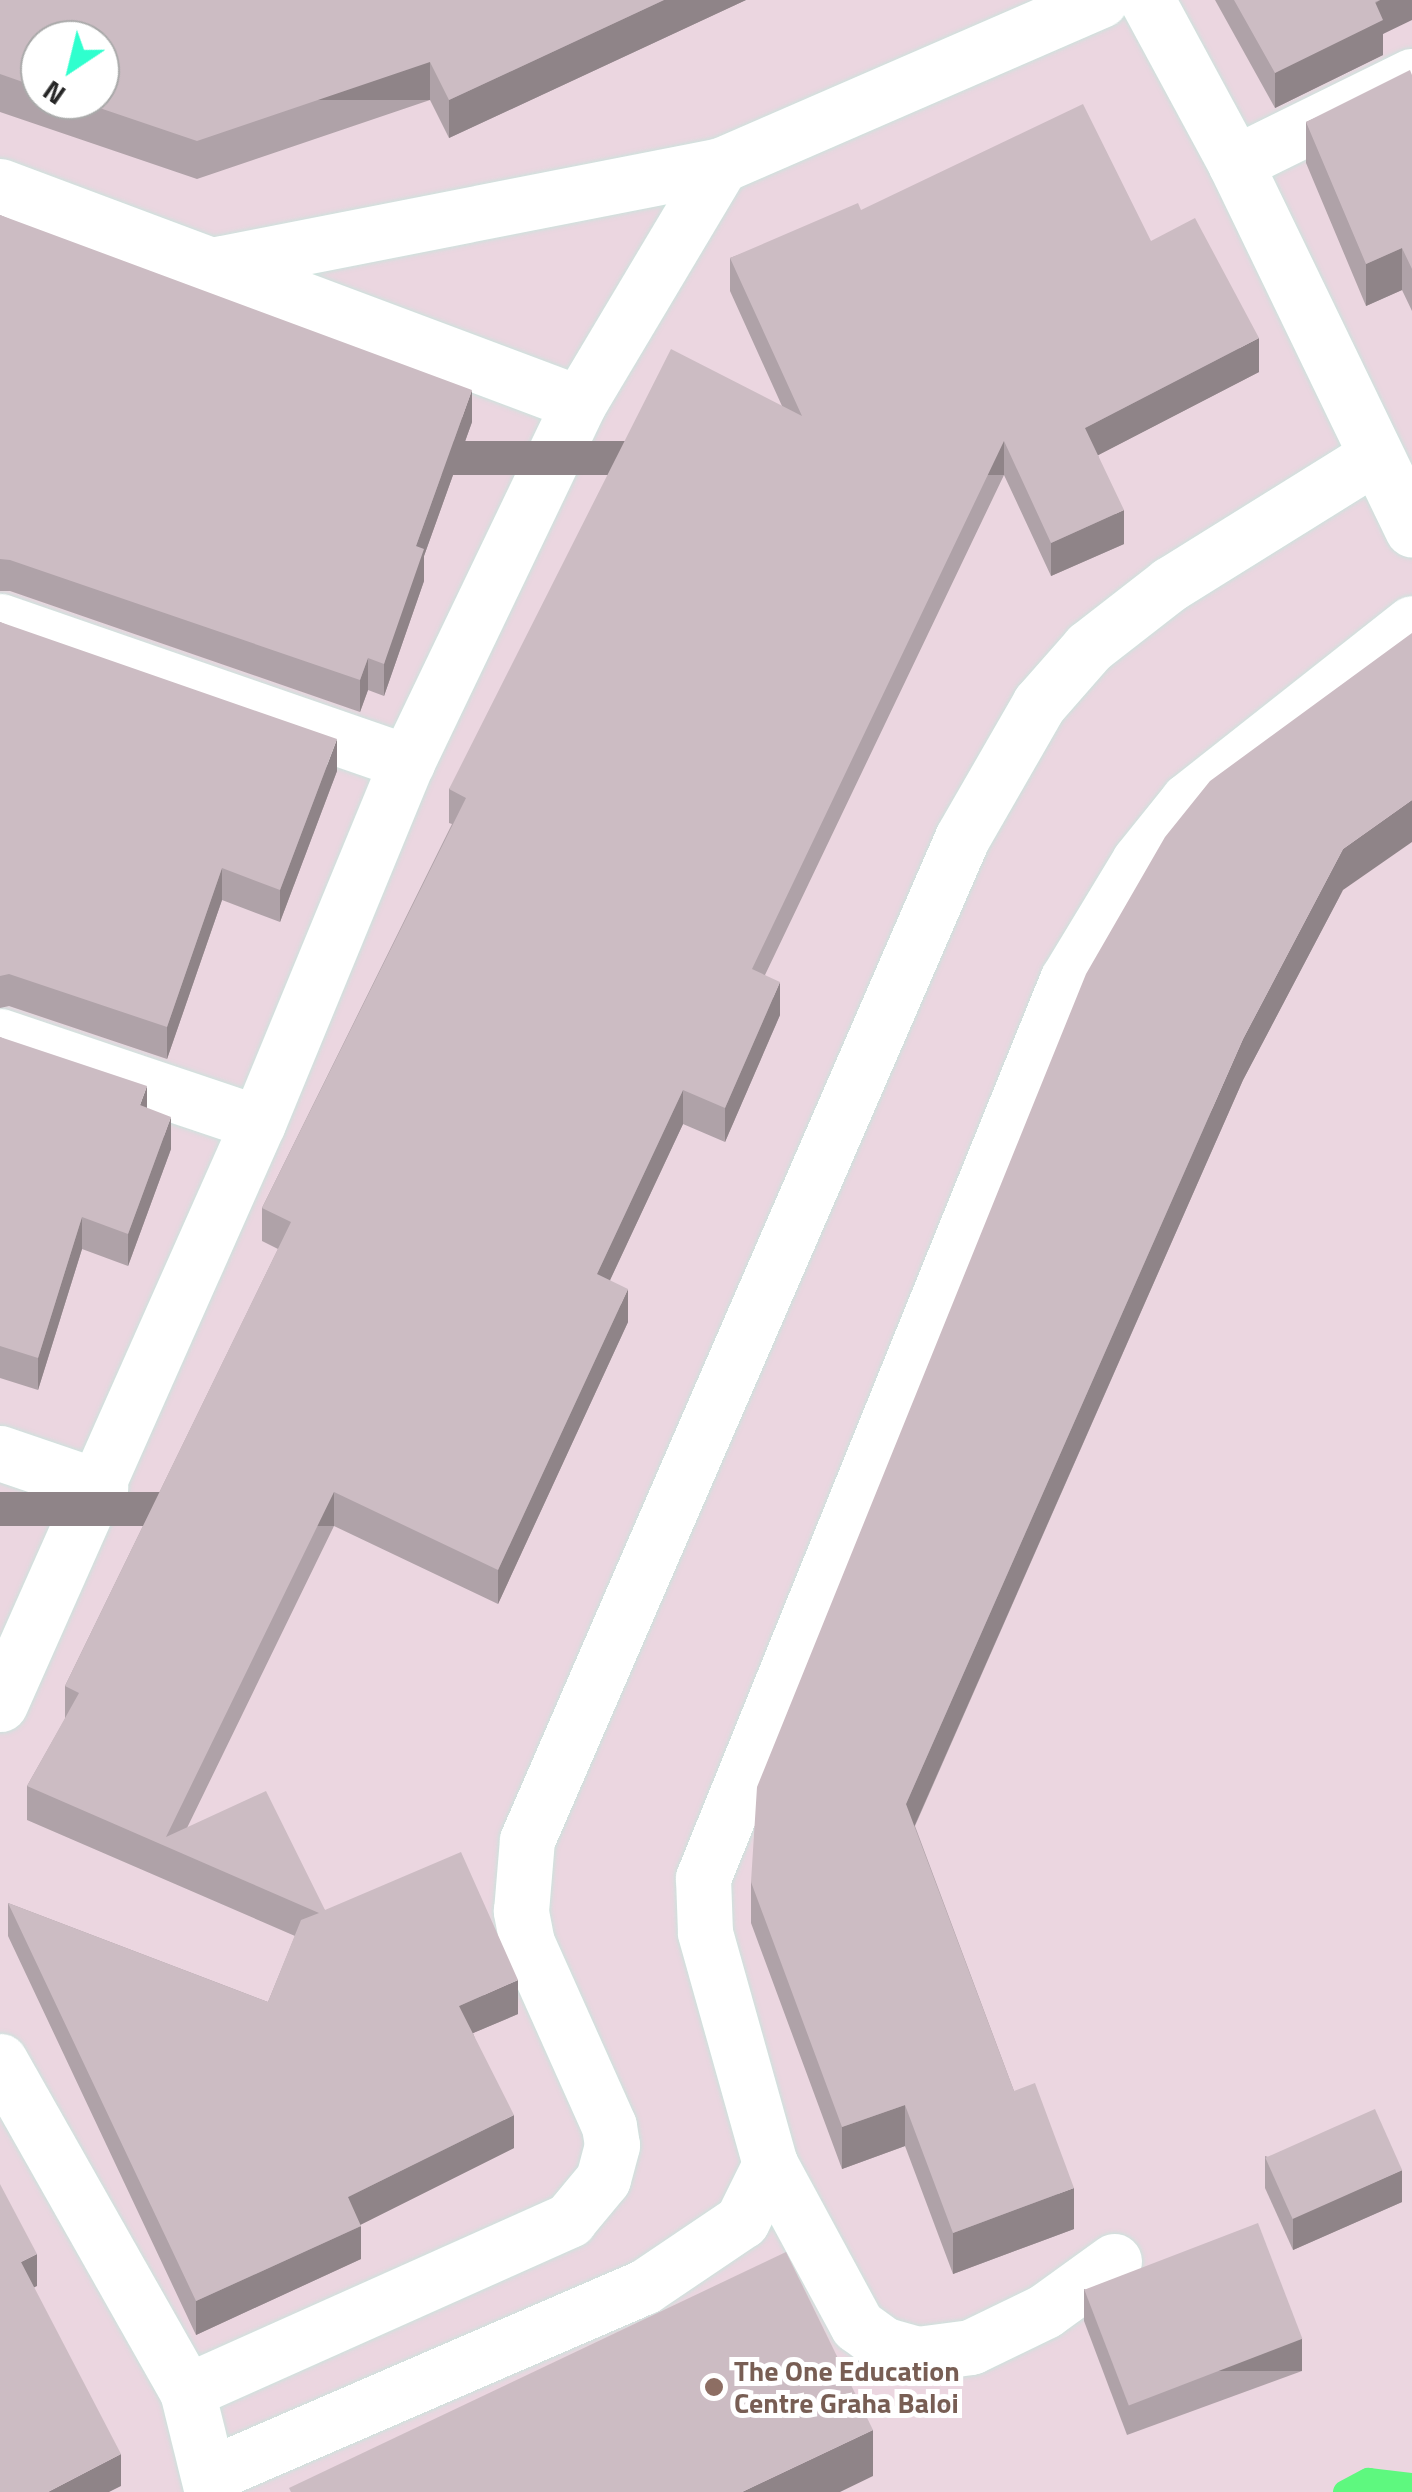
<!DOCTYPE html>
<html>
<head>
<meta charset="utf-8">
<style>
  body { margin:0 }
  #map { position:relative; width:1412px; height:2492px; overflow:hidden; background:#ebd6e0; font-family:"Titillium Web",sans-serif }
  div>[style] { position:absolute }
  .stream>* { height:25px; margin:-12.5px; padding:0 12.5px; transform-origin:12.5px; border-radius:12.5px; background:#5ef87f }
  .roads { filter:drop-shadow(0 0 2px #cce2dc) drop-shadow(0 0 2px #cce2dc) }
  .minor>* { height:55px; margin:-27.5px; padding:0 27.5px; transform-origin:27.5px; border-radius:27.5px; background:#fff }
  .wall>* { inset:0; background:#afa2a8 }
  .shaded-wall>* { inset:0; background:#8f8488; transform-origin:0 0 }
  .building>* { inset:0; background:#ccbcc3; transform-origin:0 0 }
  .dots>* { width:28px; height:28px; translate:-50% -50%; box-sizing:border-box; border:5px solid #fff; border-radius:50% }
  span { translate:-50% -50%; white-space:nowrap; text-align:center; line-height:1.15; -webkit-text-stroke:10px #fff; paint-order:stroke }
  .education-label { font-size:28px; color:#785e54; font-weight:700 }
  .left { translate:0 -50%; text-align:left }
  .north { position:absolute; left:20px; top:20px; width:100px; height:100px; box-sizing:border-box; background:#fff; border:2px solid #a9a9a9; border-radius:50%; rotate:215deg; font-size:28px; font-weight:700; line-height:40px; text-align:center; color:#272727 }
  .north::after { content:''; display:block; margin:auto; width:35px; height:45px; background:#2fffce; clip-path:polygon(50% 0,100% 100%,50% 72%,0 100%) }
</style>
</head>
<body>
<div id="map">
  <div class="stream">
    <i style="left:1345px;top:2492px;width:26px;rotate:-28deg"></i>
    <i style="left:1368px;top:2480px;width:44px;rotate:6.5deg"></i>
  </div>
  <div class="roads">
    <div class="minor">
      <i style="left:1147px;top:0;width:185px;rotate:61.6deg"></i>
      <i style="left:1235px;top:163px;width:407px;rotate:64.2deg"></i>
      <i style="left:1235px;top:163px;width:197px;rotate:-26.2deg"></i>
      <i style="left:0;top:186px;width:618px;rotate:20.55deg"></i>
      <i style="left:217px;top:264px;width:514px;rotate:-11.11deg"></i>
      <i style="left:0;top:621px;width:431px;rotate:19.1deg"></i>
      <i style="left:0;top:1036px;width:272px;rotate:18.6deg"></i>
      <i style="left:0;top:1453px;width:106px;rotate:18.8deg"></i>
      <i style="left:0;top:1704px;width:636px;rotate:-66.06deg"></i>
      <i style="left:258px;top:1123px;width:391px;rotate:-67.6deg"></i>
      <i style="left:407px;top:762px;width:398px;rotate:-64.4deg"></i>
      <i style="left:579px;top:403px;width:277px;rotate:-59.2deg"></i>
      <i style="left:721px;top:165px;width:414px;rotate:-23.5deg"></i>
      <i style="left:0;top:2061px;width:379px;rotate:60.5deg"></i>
      <i style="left:187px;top:2391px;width:104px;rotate:76.1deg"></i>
      <i style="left:1114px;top:2261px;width:85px;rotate:144.1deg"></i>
      <i style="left:1045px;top:2311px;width:82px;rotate:154.1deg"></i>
      <i style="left:971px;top:2347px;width:54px;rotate:172.6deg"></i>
      <i style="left:917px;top:2354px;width:35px;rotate:-164deg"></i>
      <i style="left:883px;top:2344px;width:32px;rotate:-144deg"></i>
      <i style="left:857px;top:2325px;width:183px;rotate:-118.4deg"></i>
      <i style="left:770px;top:2164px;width:241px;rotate:-105.7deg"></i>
      <i style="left:705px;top:1932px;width:54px;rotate:-92.1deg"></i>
      <i style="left:703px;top:1878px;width:969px;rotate:-67.94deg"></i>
      <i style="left:1067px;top:980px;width:139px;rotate:-58.8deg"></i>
      <i style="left:1139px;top:861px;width:78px;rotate:-51.2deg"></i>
      <i style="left:1188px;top:800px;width:285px;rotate:-38.3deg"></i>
      <i style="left:187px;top:2391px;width:419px;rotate:-24.1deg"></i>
      <i style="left:569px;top:2220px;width:53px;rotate:-50.3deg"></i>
      <i style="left:603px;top:2179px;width:35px;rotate:-75deg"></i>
      <i style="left:612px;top:2145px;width:19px;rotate:-99deg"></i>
      <i style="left:609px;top:2126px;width:201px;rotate:-114.1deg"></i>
      <i style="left:527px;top:1943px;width:33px;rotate:-101deg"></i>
      <i style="left:521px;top:1911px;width:71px;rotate:-85.2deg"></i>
      <i style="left:527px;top:1840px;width:1092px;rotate:-66.53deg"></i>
      <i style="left:962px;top:838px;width:155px;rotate:-60.1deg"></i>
      <i style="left:1039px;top:704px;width:76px;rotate:-48.7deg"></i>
      <i style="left:1089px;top:647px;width:103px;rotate:-37.9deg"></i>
      <i style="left:1170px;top:584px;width:240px;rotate:-31.9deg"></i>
      <i style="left:209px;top:2475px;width:474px;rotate:-23.4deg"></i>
      <i style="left:644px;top:2287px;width:118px;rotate:-34deg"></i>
      <i style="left:742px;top:2221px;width:64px;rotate:-63.8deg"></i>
    </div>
  </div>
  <div class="wall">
    <i style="clip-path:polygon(evenodd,0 0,746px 0,449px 138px,430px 100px,197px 179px,0 112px,0 0,40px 40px,100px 100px,40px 100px,40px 40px)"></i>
    <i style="clip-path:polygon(1215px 0,1412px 0,1383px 34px,1383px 55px,1275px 108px)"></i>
    <i style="clip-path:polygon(1412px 75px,1412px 311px,1402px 290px,1366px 306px,1306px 163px,1306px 122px)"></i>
    <i style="clip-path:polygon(861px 210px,1151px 241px,1259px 372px,1098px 455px,1124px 544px,1051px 576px,1004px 475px,765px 975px,780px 1015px,725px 1142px,683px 1124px,610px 1280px,628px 1322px,498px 1604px,334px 1526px,187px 1828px,325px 1910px,518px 2014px,473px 2033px,514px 2148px,360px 2225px,361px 2259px,196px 2335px,8px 1936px,8px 1903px,268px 2002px,295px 1936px,27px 1820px,27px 1786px,65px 1719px,65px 1686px,278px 1249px,262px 1241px,262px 1208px,452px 824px,449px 823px,449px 789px,782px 406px,730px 291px,730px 258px)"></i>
    <i style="clip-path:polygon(0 215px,472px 422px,424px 556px,424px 581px,384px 696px,368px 690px,360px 712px,10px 591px,0 591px)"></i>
    <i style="clip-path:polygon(0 622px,337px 771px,280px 922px,222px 900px,167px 1059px,9px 1006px,0 1008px)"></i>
    <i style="clip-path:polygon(1343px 890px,1243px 1080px,915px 1826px,1014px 2091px,1074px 2229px,953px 2274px,905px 2146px,842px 2169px,751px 1923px,751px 1882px)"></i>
    <i style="clip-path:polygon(0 1037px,147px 1108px,171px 1149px,128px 1266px,82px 1249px,38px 1390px,0 1378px)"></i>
    <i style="clip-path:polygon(1265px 2156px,1402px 2202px,1293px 2250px,1265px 2188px)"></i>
    <i style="clip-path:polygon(1084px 2289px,1302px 2371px,1127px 2435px,1084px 2321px)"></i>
  </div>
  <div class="shaded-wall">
    <i style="clip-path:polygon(664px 0,746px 0,449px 138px,449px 100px)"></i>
    <i style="clip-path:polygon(1380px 0,1412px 0,1412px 20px,1383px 34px,1383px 55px,1275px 108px,1275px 73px)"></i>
    <i style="left:430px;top:62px;width:38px;height:246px;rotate:90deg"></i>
    <i style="clip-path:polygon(1402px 248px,1402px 290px,1366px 306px,1366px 264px)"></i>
    <i style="clip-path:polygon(1259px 338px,1259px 372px,1085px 462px,1085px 428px)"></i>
    <i style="clip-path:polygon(472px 390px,472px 422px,424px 556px,424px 581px,384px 696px,384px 664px,416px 546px)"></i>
    <i style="left:1004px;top:441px;width:34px;height:585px;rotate:90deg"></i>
    <i style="clip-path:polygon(1124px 510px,1124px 544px,1051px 576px,1051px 543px)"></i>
    <i style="clip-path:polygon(368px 658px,368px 690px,360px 712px,360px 680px)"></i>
    <i style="clip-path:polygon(337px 739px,337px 771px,280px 922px,280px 890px)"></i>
    <i style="clip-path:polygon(1412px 800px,1412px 842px,1343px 890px,1243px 1080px,906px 1845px,906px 1804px,1243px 1039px,1343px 849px)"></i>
    <i style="clip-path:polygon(222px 868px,222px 900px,167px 1059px,167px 1027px)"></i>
    <i style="clip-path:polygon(780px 982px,780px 1015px,725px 1142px,725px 1108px)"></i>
    <i style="clip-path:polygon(147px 1086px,147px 1118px,140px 1105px)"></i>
    <i style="clip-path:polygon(683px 1090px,683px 1124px,597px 1308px,597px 1274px)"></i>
    <i style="clip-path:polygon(171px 1117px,171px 1149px,128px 1266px,128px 1234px)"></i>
    <i style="clip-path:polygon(82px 1217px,82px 1249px,38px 1390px,38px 1358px)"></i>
    <i style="clip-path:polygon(628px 1289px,628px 1322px,498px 1604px,498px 1570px)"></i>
    <i style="left:334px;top:1492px;width:34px;height:384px;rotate:90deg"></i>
    <i style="clip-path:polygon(518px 1980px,518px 2014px,459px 2039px,459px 2006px)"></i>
    <i style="clip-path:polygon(905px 2105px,905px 2146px,842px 2169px,842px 2127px)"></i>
    <i style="clip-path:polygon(514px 2115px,514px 2148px,348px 2231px,348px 2197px)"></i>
    <i style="clip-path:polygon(1402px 2170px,1402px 2202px,1293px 2250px,1293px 2218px)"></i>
    <i style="clip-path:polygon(1074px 2188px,1074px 2229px,953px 2274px,953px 2233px)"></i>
    <i style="clip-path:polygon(361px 2226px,361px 2259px,196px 2335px,196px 2301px)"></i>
    <i style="clip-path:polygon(37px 2254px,37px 2286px,21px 2294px,21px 2262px)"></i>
    <i style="left:1302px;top:2339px;width:32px;height:186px;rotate:90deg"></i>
    <i style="clip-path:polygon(873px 2430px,873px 2476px,840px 2492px,742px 2492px)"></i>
    <i style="clip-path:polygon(121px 2454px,121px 2486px,109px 2492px,48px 2492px)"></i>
  </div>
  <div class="building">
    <i style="clip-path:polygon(0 0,664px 0,449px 100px,430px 62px,197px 141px,76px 100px,100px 100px,100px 40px,40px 40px,40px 88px,0 74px)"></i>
    <i style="clip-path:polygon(1234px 0,1380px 0,1375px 2px,1383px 20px,1275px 73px)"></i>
    <i style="clip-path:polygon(1410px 70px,1412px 75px,1412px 269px,1402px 248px,1366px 264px,1306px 122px)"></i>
    <i style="clip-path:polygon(1083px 104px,1151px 241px,1195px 218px,1259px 338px,1085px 428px,1124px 510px,1051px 543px,1004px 441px,752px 969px,780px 982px,725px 1108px,683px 1090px,597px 1274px,628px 1289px,498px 1570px,334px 1492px,166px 1837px,266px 1791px,325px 1910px,461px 1852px,518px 1980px,459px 2006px,514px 2115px,348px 2197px,361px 2226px,196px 2301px,8px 1903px,268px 2002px,301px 1920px,319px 1913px,27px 1786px,79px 1693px,65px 1686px,291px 1222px,262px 1208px,466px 798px,449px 789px,671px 349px,802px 416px,730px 258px,858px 203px,861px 210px)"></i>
    <i style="clip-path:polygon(0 215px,472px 390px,416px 546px,424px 549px,384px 664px,368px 658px,360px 680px,10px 560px,0 559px)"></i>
    <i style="clip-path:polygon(0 622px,337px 739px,280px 890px,222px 868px,167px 1027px,9px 974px,0 976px)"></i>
    <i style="clip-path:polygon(1412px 633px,1412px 800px,1343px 849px,1243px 1039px,906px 1804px,1014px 2091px,1035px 2083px,1074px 2188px,953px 2233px,905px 2105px,842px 2127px,751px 1882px,757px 1787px,1086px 974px,1165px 837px,1210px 781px)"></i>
    <i style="clip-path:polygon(0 1037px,147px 1086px,140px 1105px,171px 1117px,128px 1234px,82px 1217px,38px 1358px,0 1346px)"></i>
    <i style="left:1375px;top:2109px;width:67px;height:120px;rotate:66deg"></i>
    <i style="clip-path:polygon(0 2184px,37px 2254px,21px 2262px,121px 2454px,48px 2492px,0 2492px)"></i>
    <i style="left:1258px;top:2223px;width:124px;height:186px;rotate:69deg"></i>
    <i style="clip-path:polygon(786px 2252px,873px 2430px,742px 2492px,291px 2492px,289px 2488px)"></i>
  </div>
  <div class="dots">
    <i style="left:714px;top:2387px;background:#8d6e63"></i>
  </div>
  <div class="education-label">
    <span class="left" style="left:734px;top:2387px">The One Education<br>Centre Graha Baloi</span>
  </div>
  <div class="north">N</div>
</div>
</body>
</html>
